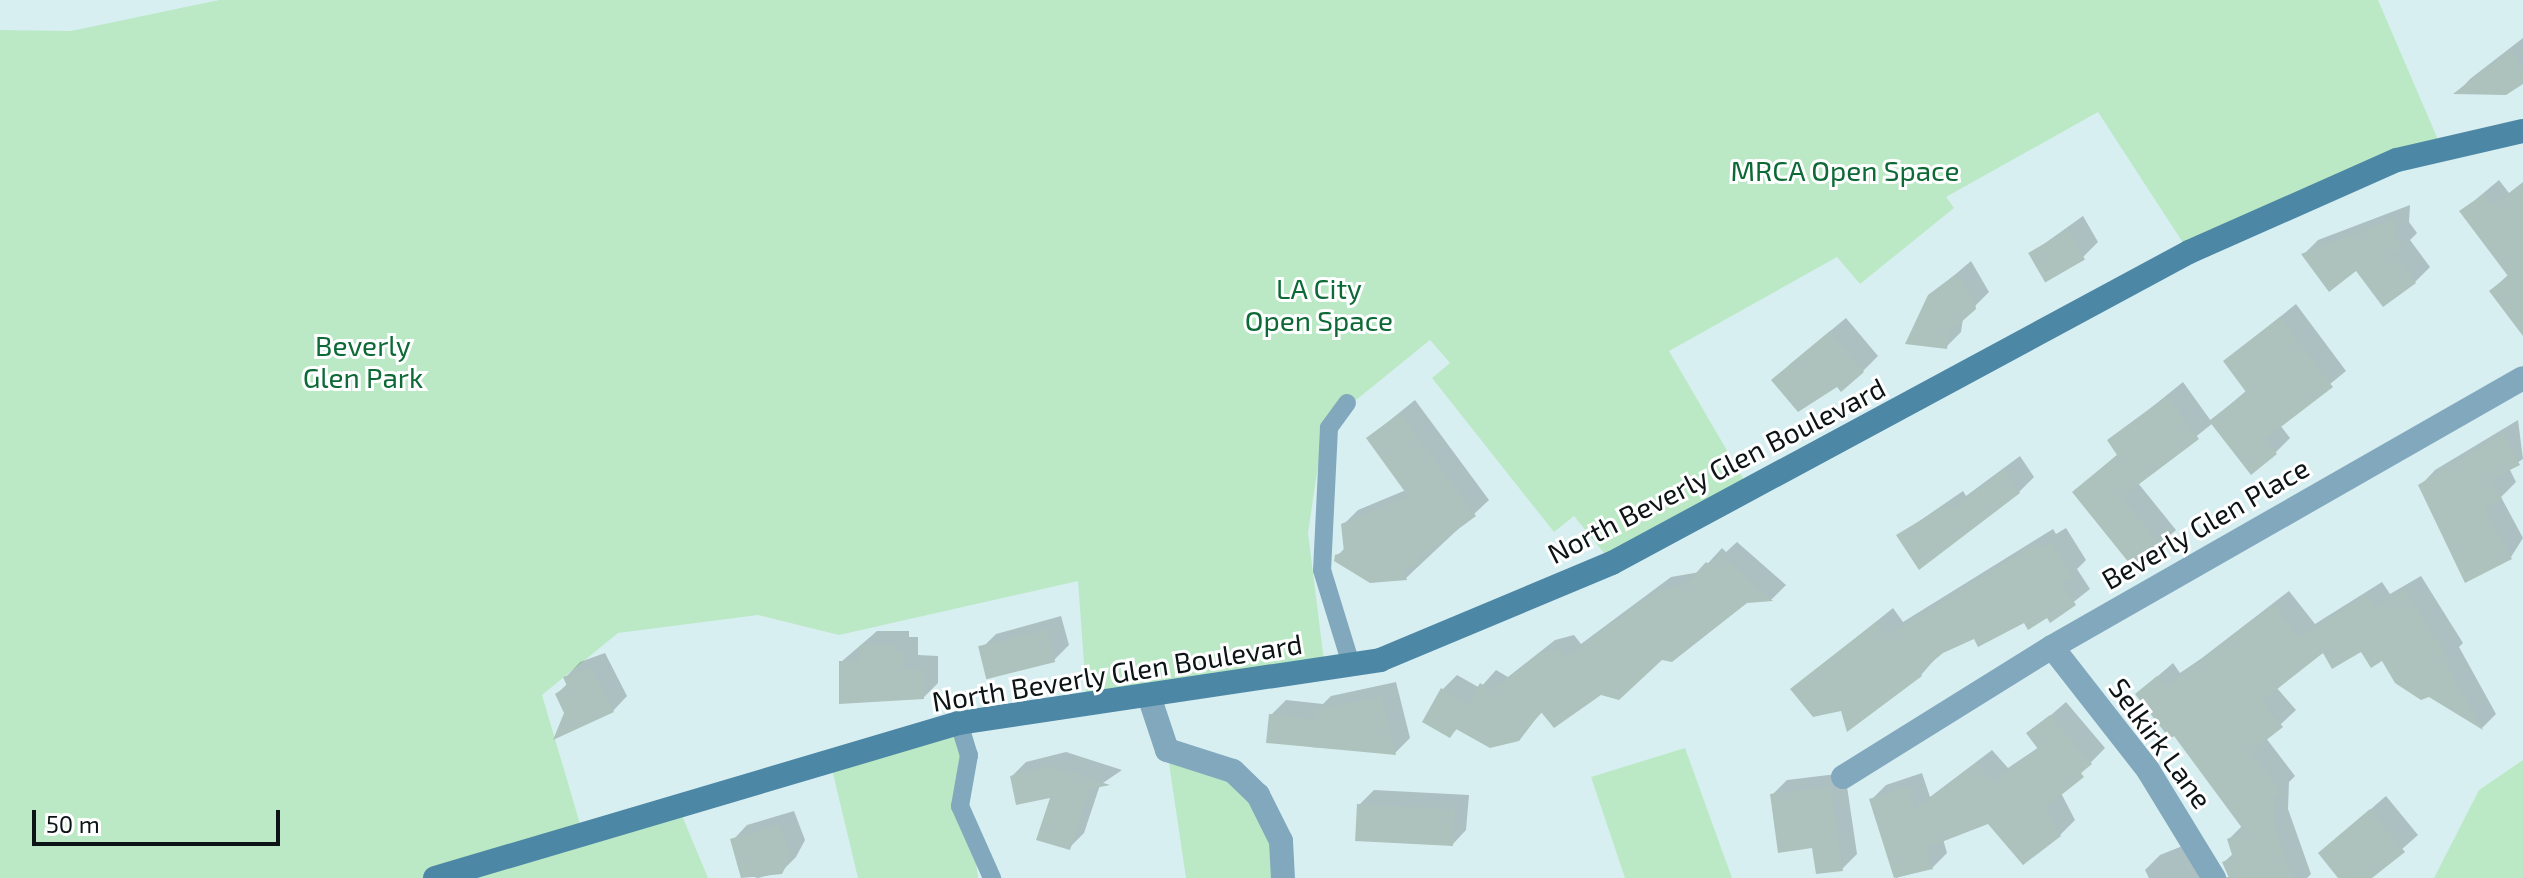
<!DOCTYPE html>
<html>
<head>
<meta charset="utf-8">
<style>
  body { margin:0 }
  #map { position:relative; width:2523px; height:878px; overflow:hidden; background:#d8eff2; font-family:"Exo 2",sans-serif }
  div>[style] { position:absolute }
  .green>* { inset:0; background:#bbe9c6 }
  .shadow>* { inset:0; background:#0003 }
  .building>* { inset:0; background:#adc2bd; transform-origin:0 0 }
  .service>* { height:18px; margin:-9px; padding:0 9px; transform-origin:9px; border-radius:9px; background:#82a8bd }
  .minor>* { height:24px; margin:-12px; padding:0 12px; transform-origin:12px; border-radius:12px; background:#82a8bd }
  .secondary>* { height:24px; margin:-12px; padding:0 12px; transform-origin:12px; border-radius:12px; background:#4d87a6 }
  span { translate:-50% -50%; white-space:nowrap; text-align:center; line-height:1.15; -webkit-text-stroke:6px #fff; paint-order:stroke }
  .park-label { font-size:28px; color:#0d6936 }
  .street-label { font-size:28px; color:#0c1415 }
  .scale { position:absolute; left:32px; top:810px; width:248px; height:36px; box-sizing:border-box; border:4px solid #0c1415; border-top:0; padding-left:10px; font-size:24px; line-height:28px; white-space:nowrap; color:#0c1415; -webkit-text-stroke:6px #fff; paint-order:stroke }
</style>
</head>
<body>
<div id="map">
  <div class="green">
    <i style="clip-path:polygon(219px 0,2378px 0,2442px 149px,2189px 252px,2098px 112px,1946px 197px,1954px 208px,1860px 284px,1837px 257px,1669px 351px,1750px 490px,1612px 563px,1574px 516px,1554px 532px,1432px 378px,1450px 363px,1430px 340px,1324px 426px,1308px 533px,1325px 669px,1087px 704px,1078px 581px,839px 635px,758px 615px,618px 633px,542px 695px,583px 834px,678px 806px,708px 878px,0 878px,0 30px,71px 31px)"></i>
    <i style="clip-path:polygon(959px 723px,978px 878px,858px 878px,830px 761px)"></i>
    <i style="clip-path:polygon(1685px 748px,1732px 878px,1625px 878px,1591px 777px)"></i>
    <i style="clip-path:polygon(1167px 750px,1258px 795px,1283px 878px,1186px 878px)"></i>
    <i style="clip-path:polygon(2523px 760px,2523px 878px,2434px 878px,2479px 790px)"></i>
  </div>
  <div class="shadow">
    <i style="clip-path:polygon(2523px 38px,2523px 82px,2458px 92px,2470px 79px)"></i>
    <i style="clip-path:polygon(2499px 180px,2509px 193px,2523px 182px,2523px 319px,2491px 291px,2509px 274px,2462px 211px)"></i>
    <i style="clip-path:polygon(2410px 205px,2409px 222px,2417px 233px,2410px 240px,2430px 267px,2415px 282px,2304px 254px,2318px 240px)"></i>
    <i style="clip-path:polygon(2083px 216px,2098px 242px,2083px 257px,2030px 254px)"></i>
    <i style="clip-path:polygon(1971px 261px,1989px 292px,1963px 318px,1961px 332px,1946px 347px,1930px 296px)"></i>
    <i style="clip-path:polygon(2296px 304px,2346px 371px,2280px 425px,2290px 438px,2275px 453px,2213px 423px,2138px 483px,2176px 530px,2134px 566px,2075px 492px,2118px 454px,2110px 441px,2183px 382px,2211px 421px,2247px 390px,2225px 361px)"></i>
    <i style="clip-path:polygon(1846px 318px,1878px 356px,1863px 371px,1789px 365px)"></i>
    <i style="clip-path:polygon(1415px 400px,1489px 500px,1406px 578px,1337px 556px,1345px 548px,1343px 525px,1358px 510px,1406px 490px,1368px 438px)"></i>
    <i style="clip-path:polygon(2518px 420px,2523px 459px,2509px 468px,2516px 482px,2501px 497px,2523px 538px,2511px 557px,2421px 485px,2435px 470px)"></i>
    <i style="clip-path:polygon(2020px 456px,2034px 477px,2019px 492px,1899px 535px,1963px 491px,1966px 496px)"></i>
    <i style="clip-path:polygon(2066px 528px,2086px 560px,2077px 569px,2090px 589px,2051px 620px,2047px 615px,1975px 636px,1942px 651px,1921px 675px,1842px 708px,1793px 689px,1893px 608px,1903px 622px,2053px 529px,2056px 534px)"></i>
    <i style="clip-path:polygon(1737px 542px,1786px 585px,1772px 599px,1746px 601px,1600px 693px,1543px 711px,1518px 739px,1458px 728px,1450px 736px,1443px 689px,1457px 675px,1480px 688px,1496px 670px,1508px 677px,1555px 640px,1574px 635px,1581px 644px,1671px 577px,1700px 572px,1722px 548px,1726px 552px)"></i>
    <i style="clip-path:polygon(2421px 576px,2463px 643px,2459px 647px,2496px 714px,2482px 728px,2383px 658px,2362px 649px,2323px 650px,2276px 687px,2296px 710px,2266px 738px,2295px 776px,2289px 782px,2288px 809px,2311px 874px,2307px 878px,2149px 878px,2145px 870px,2160px 855px,2195px 841px,2221px 877px,2230px 877px,2224px 862px,2234px 853px,2229px 839px,2243px 825px,2175px 733px,2137px 694px,2173px 663px,2180px 673px,2202px 658px,2289px 591px,2315px 624px,2382px 582px,2390px 594px)"></i>
    <i style="clip-path:polygon(1061px 616px,1069px 645px,1054px 660px,982px 648px,996px 634px)"></i>
    <i style="clip-path:polygon(877px 631px,909px 631px,909px 637px,918px 637px,918px 655px,938px 656px,938px 683px,924px 697px,841px 702px,841px 662px)"></i>
    <i style="clip-path:polygon(605px 653px,627px 696px,613px 711px,566px 713px,557px 694px,568px 683px,566px 677px,580px 662px)"></i>
    <i style="clip-path:polygon(1396px 682px,1410px 738px,1395px 753px,1311px 747px,1271px 715px,1286px 700px,1323px 704px,1331px 696px)"></i>
    <i style="clip-path:polygon(2066px 702px,2105px 748px,2061px 793px,2075px 820px,2060px 835px,1989px 822px,1943px 839px,1947px 853px,1932px 868px,1896px 878px,1871px 800px,1886px 785px,1922px 773px,1930px 797px,1992px 750px,2008px 768px,2039px 747px,2029px 734px)"></i>
    <i style="clip-path:polygon(1066px 752px,1122px 770px,1100px 785px,1084px 833px,1069px 848px,1053px 795px,1012px 776px,1026px 762px)"></i>
    <i style="clip-path:polygon(1845px 773px,1857px 854px,1842px 869px,1814px 846px,1772px 795px,1787px 780px)"></i>
    <i style="clip-path:polygon(1374px 790px,1469px 795px,1466px 830px,1452px 845px,1359px 805px)"></i>
    <i style="clip-path:polygon(2386px 796px,2418px 835px,2369px 878px,2341px 878px,2320px 853px)"></i>
    <i style="clip-path:polygon(794px 811px,805px 840px,796px 857px,781px 872px,758px 878px,742px 874px,733px 840px,747px 825px)"></i>
  </div>
  <div class="building">
    <i style="clip-path:polygon(2509px 50px,2523px 68px,2523px 84px,2506px 95px,2453px 94px)"></i>
    <i style="clip-path:polygon(2523px 183px,2523px 336px,2489px 291px,2508px 276px,2459px 211px,2484px 194px,2493px 206px)"></i>
    <i style="clip-path:polygon(2396px 218px,2395px 237px,2404px 249px,2395px 255px,2416px 283px,2383px 307px,2356px 271px,2329px 292px,2301px 254px)"></i>
    <i style="left:2068px;top:230px;width:34px;height:46px;rotate:60deg"></i>
    <i style="clip-path:polygon(1956px 274px,1975px 300px,1976px 309px,1949px 333px,1947px 349px,1905px 344px,1928px 295px)"></i>
    <i style="clip-path:polygon(2280px 317px,2333px 387px,2265px 439px,2277px 454px,2251px 475px,2209px 421px,2246px 392px,2223px 361px)"></i>
    <i style="clip-path:polygon(1830px 331px,1864px 372px,1841px 392px,1837px 387px,1798px 412px,1771px 380px)"></i>
    <i style="clip-path:polygon(2167px 396px,2199px 439px,2122px 497px,2162px 546px,2134px 569px,2072px 492px,2117px 455px,2107px 440px)"></i>
    <i style="clip-path:polygon(1400px 413px,1476px 516px,1419px 558px,1421px 563px,1404px 570px,1407px 580px,1370px 583px,1334px 561px,1335px 555px,1344px 552px,1341px 524px,1408px 496px,1366px 438px)"></i>
    <i style="clip-path:polygon(2503px 433px,2520px 465px,2492px 479px,2502px 499px,2485px 508px,2512px 559px,2465px 583px,2418px 485px)"></i>
    <i style="clip-path:polygon(2005px 469px,2020px 493px,1919px 570px,1896px 535px,1948px 504px,1951px 509px)"></i>
    <i style="clip-path:polygon(2038px 542px,2041px 548px,2051px 542px,2073px 576px,2062px 583px,2076px 605px,2050px 623px,2047px 618px,2028px 630px,2024px 623px,1978px 647px,1974px 639px,1943px 653px,1920px 672px,1922px 676px,1847px 732px,1841px 711px,1813px 717px,1790px 689px,1877px 621px,1887px 636px)"></i>
    <i style="clip-path:polygon(1721px 555px,1773px 601px,1747px 603px,1672px 662px,1662px 660px,1619px 700px,1601px 695px,1554px 728px,1541px 712px,1519px 741px,1490px 748px,1456px 729px,1450px 738px,1422px 722px,1441px 688px,1468px 704px,1480px 683px,1492px 690px,1538px 654px,1559px 648px,1566px 657px,1655px 592px,1685px 585px,1706px 562px,1710px 565px)"></i>
    <i style="clip-path:polygon(2405px 589px,2449px 660px,2445px 662px,2483px 730px,2429px 697px,2421px 700px,2395px 683px,2382px 661px,2371px 668px,2361px 652px,2332px 669px,2323px 653px,2262px 701px,2283px 727px,2251px 752px,2282px 792px,2275px 797px,2274px 824px,2293px 878px,2229px 878px,2222px 862px,2233px 858px,2227px 839px,2245px 832px,2174px 736px,2170px 739px,2135px 694px,2157px 676px,2165px 686px,2185px 673px,2273px 604px,2299px 637px,2366px 595px,2375px 608px)"></i>
    <i style="left:1047px;top:629px;width:34px;height:71px;rotate:76deg"></i>
    <i style="clip-path:polygon(860px 645px,895px 645px,895px 651px,904px 651px,904px 669px,924px 670px,924px 699px,839px 704px,839px 661px,860px 661px)"></i>
    <i style="clip-path:polygon(590px 667px,614px 712px,553px 740px,564px 713px,555px 694px,567px 686px,563px 677px)"></i>
    <i style="clip-path:polygon(1382px 696px,1396px 755px,1266px 743px,1269px 714px,1313px 719px,1314px 710px)"></i>
    <i style="clip-path:polygon(2050px 715px,2092px 764px,2081px 773px,2084px 777px,2046px 807px,2061px 836px,2023px 865px,1988px 824px,1926px 848px,1933px 869px,1894px 878px,1869px 799px,1908px 787px,1915px 809px,1976px 763px,1993px 782px,2038px 749px,2026px 733px)"></i>
    <i style="clip-path:polygon(1050px 766px,1110px 785px,1090px 789px,1070px 850px,1036px 840px,1050px 798px,1016px 805px,1010px 776px)"></i>
    <i style="clip-path:polygon(1831px 787px,1843px 871px,1816px 874px,1812px 848px,1778px 853px,1770px 794px)"></i>
    <i style="left:1357px;top:804px;width:98px;height:37px;rotate:3deg"></i>
    <i style="clip-path:polygon(2370px 809px,2405px 852px,2372px 878px,2338px 878px,2318px 853px)"></i>
    <i style="clip-path:polygon(779px 825px,791px 856px,782px 874px,741px 878px,730px 839px)"></i>
  </div>
  <div class="service">
    <i style="left:1347px;top:403px;width:31px;rotate:126deg"></i>
    <i style="left:1329px;top:428px;width:142px;rotate:92.8deg"></i>
    <i style="left:1322px;top:570px;width:98px;rotate:72.9deg"></i>
    <i style="left:959px;top:723px;width:34px;rotate:73deg"></i>
    <i style="left:969px;top:755px;width:52px;rotate:100deg"></i>
    <i style="left:960px;top:806px;width:79px;rotate:66deg"></i>
  </div>
  <div class="minor">
    <i style="left:2052px;top:647px;width:156px;rotate:52deg"></i>
    <i style="left:2148px;top:770px;width:127px;rotate:58.6deg"></i>
    <i style="left:1149px;top:696px;width:57px;rotate:71.6deg"></i>
    <i style="left:1167px;top:750px;width:69px;rotate:17.7deg"></i>
    <i style="left:1233px;top:771px;width:35px;rotate:44deg"></i>
    <i style="left:1258px;top:795px;width:51px;rotate:63.4deg"></i>
    <i style="left:1281px;top:841px;width:37px;rotate:87deg"></i>
    <i style="left:1843px;top:777px;width:246px;rotate:-31.9deg"></i>
    <i style="left:2052px;top:647px;width:542px;rotate:-29.73deg"></i>
  </div>
  <div class="secondary">
    <i style="left:435px;top:878px;width:546px;rotate:-16.48deg"></i>
    <i style="left:959px;top:723px;width:426px;rotate:-8.5deg"></i>
    <i style="left:1380px;top:660px;width:251px;rotate:-22.7deg"></i>
    <i style="left:1612px;top:563px;width:655px;rotate:-28.32deg"></i>
    <i style="left:2189px;top:252px;width:227px;rotate:-23.9deg"></i>
    <i style="left:2397px;top:160px;width:129px;rotate:-13deg"></i>
  </div>
  <div class="park-label">
    <span style="left:1845px;top:170px">MRCA Open Space</span>
    <span style="left:1319px;top:304px">LA City<br>Open Space</span>
    <span style="left:363px;top:361px">Beverly<br>Glen Park</span>
  </div>
  <div class="street-label">
    <span style="left:1716px;top:470px;rotate:-27deg">North Beverly Glen Boulevard</span>
    <span style="left:2205px;top:523px;rotate:-30deg">Beverly Glen Place</span>
    <span style="left:1117px;top:672px;rotate:-9deg">North Beverly Glen Boulevard</span>
    <span style="left:2161px;top:743px;rotate:54deg">Selkirk Lane</span>
  </div>
  <div class="scale">50 m</div>
</div>
</body>
</html>
